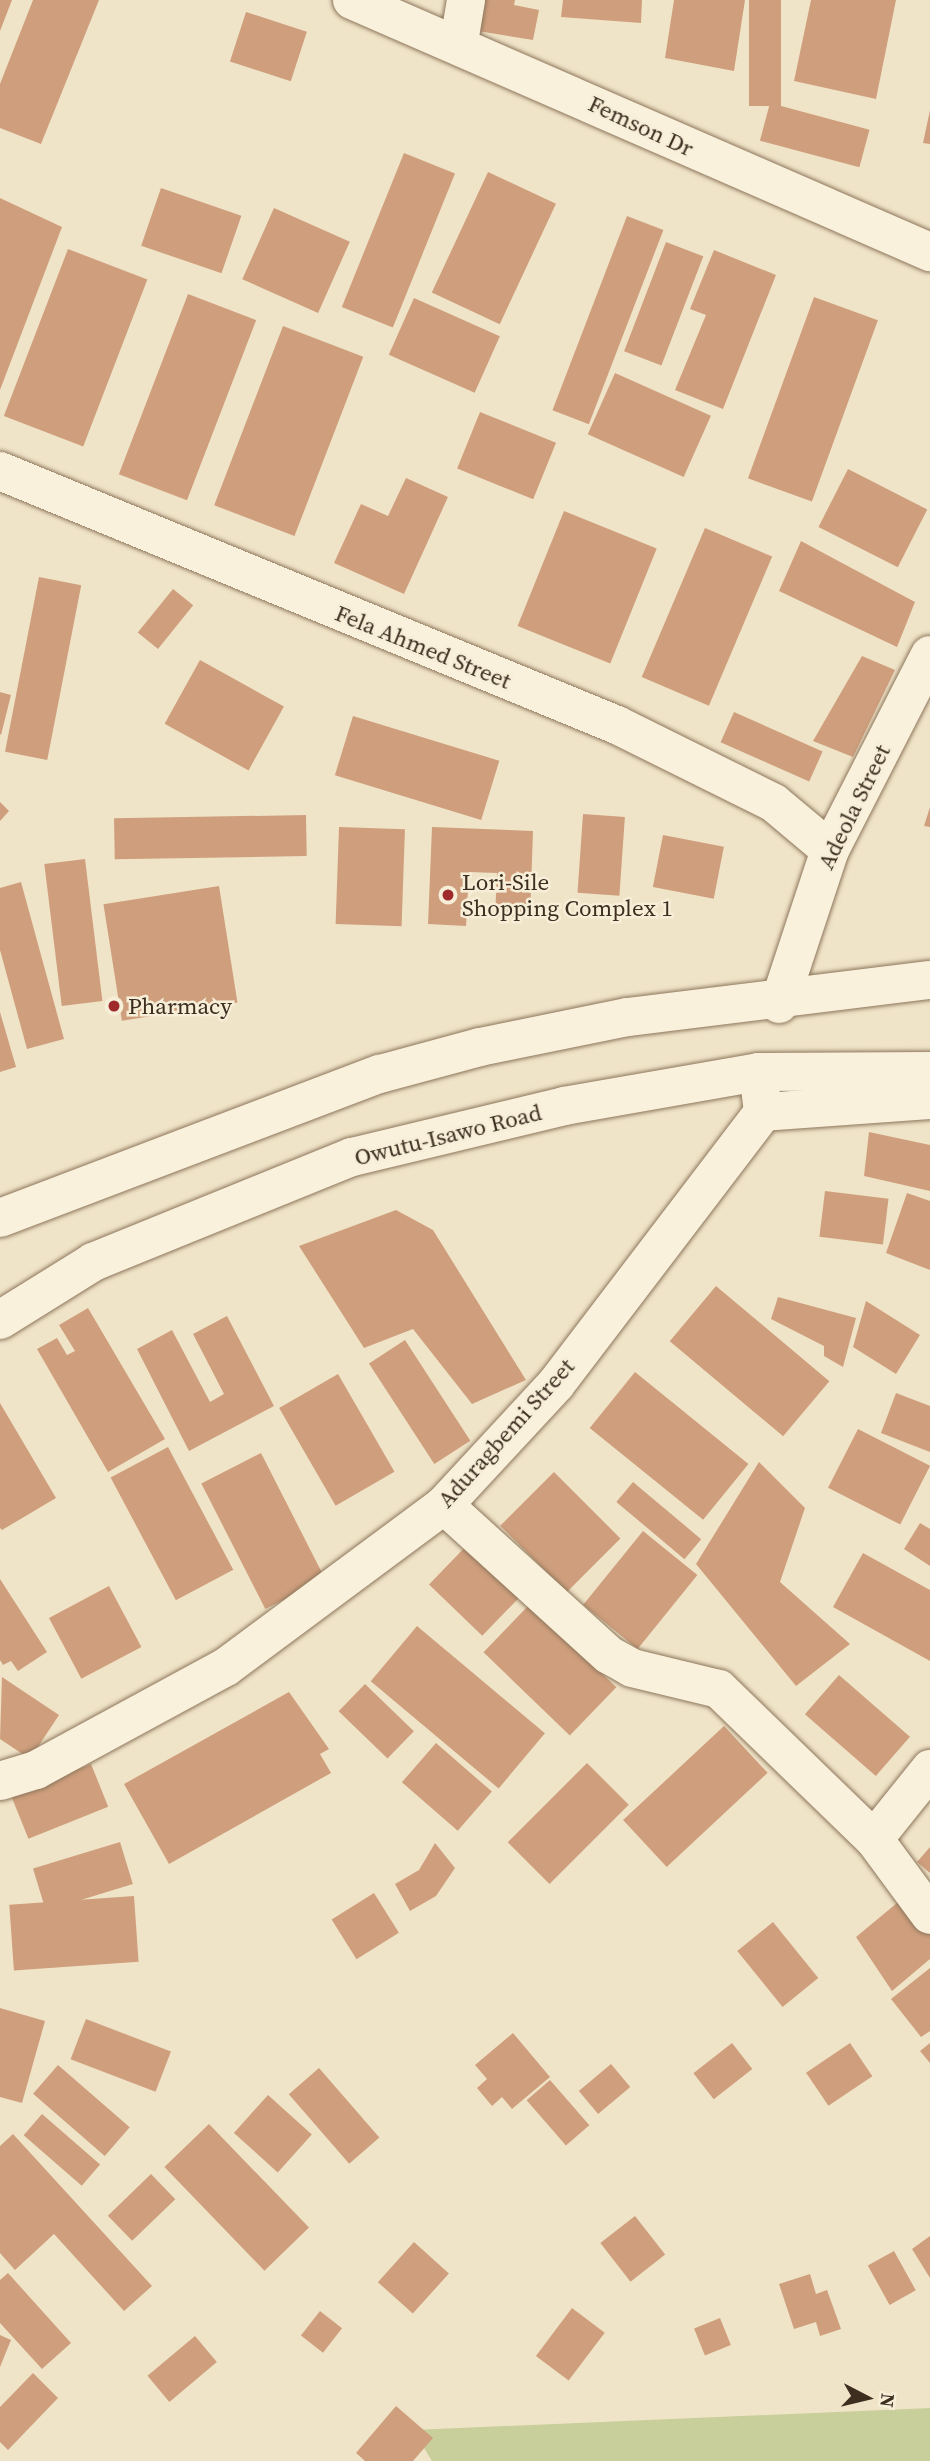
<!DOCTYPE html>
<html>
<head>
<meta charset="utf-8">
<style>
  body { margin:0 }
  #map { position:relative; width:930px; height:2461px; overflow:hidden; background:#f0e4c8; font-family:"Source Serif 4",serif }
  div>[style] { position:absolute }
  .green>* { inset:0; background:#c9cf9b }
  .building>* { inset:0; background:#cf9f7d; transform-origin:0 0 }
  .roads { filter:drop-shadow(0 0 2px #8d765c) drop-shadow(0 0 2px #8d765c) }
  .minor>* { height:38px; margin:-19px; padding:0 19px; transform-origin:19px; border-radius:19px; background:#faf1dc }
  .dots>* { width:19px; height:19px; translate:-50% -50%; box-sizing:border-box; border:4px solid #f7eed8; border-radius:50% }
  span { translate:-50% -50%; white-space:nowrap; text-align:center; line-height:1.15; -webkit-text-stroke:5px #f7eed8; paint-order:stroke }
  .street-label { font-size:23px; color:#3d2e20 }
  .poi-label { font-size:23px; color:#3d2e20 }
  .left { translate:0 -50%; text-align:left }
  .north { position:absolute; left:832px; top:2363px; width:70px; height:70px; -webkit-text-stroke:5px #f7eed8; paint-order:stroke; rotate:97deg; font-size:19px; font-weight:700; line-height:28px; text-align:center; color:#3d2e20 }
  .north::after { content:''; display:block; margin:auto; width:24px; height:32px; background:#3d2e20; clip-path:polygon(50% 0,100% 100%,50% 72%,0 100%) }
</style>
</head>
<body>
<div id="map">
  <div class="green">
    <i style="clip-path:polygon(930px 2408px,930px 2461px,432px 2461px,413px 2430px)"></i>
  </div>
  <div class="building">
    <i style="clip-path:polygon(0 0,12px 0,0 31px)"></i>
    <i style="clip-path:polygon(33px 0,99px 0,41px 144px,0 128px,0 84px)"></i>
    <i style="clip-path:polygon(483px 0,515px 0,514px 5px,539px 10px,533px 40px,478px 31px)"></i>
    <i style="clip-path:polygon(563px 0,642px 0,641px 23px,561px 17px)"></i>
    <i style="clip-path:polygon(674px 0,745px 0,734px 71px,665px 58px)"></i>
    <i style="left:749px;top:0;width:32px;height:106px"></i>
    <i style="clip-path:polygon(811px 0,896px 0,876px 99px,794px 81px)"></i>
    <i style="left:246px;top:12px;width:64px;height:52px;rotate:18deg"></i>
    <i style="left:770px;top:103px;width:103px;height:39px;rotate:15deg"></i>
    <i style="clip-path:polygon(930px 110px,930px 144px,923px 143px)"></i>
    <i style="left:404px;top:153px;width:55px;height:166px;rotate:22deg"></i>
    <i style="left:488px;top:172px;width:75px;height:133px;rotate:25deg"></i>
    <i style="left:161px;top:188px;width:85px;height:61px;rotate:19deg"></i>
    <i style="clip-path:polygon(0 198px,62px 227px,0 390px)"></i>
    <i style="left:274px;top:208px;width:83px;height:78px;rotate:24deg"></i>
    <i style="left:627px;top:216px;width:39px;height:208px;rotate:21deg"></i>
    <i style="left:666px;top:242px;width:40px;height:117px;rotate:21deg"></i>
    <i style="left:68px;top:249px;width:85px;height:179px;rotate:21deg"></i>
    <i style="clip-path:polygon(714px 250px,776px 275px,723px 409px,675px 390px,706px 315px,690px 309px)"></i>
    <i style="left:188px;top:294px;width:73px;height:193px;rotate:21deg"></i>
    <i style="left:814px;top:297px;width:68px;height:193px;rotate:20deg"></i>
    <i style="left:414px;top:298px;width:94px;height:62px;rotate:24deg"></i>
    <i style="left:283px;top:326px;width:86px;height:192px;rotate:21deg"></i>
    <i style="left:615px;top:373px;width:105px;height:67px;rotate:24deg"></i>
    <i style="left:480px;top:412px;width:82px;height:61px;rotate:22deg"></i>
    <i style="left:848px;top:469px;width:89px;height:65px;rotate:27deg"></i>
    <i style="clip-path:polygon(406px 478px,448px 497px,404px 594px,334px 563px,361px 504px,388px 516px)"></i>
    <i style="left:564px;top:511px;width:100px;height:124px;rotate:22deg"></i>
    <i style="left:705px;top:528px;width:73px;height:162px;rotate:23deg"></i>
    <i style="clip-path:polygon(801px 541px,915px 602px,897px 647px,779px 591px)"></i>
    <i style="left:39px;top:577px;width:43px;height:178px;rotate:11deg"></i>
    <i style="left:173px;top:589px;width:26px;height:56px;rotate:39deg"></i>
    <i style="clip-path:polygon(862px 656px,895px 670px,853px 757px,813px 741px)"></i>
    <i style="left:200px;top:660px;width:96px;height:73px;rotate:29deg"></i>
    <i style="clip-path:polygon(0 692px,11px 695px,1px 735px,0 734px)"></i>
    <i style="left:734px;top:712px;width:97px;height:33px;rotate:24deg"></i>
    <i style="left:353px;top:716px;width:153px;height:62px;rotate:17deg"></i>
    <i style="clip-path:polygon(0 802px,9px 811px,0 821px)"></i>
    <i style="clip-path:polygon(930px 807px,930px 827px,924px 826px)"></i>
    <i style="left:583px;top:814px;width:42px;height:79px;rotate:4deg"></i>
    <i style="left:306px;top:815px;width:41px;height:192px;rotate:89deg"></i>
    <i style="left:339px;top:827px;width:66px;height:97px;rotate:2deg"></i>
    <i style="clip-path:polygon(432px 827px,533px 831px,530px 918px,495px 916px,497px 873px,469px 872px,466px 926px,428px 924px)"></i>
    <i style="left:663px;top:835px;width:62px;height:53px;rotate:11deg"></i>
    <i style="left:85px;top:859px;width:143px;height:41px;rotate:83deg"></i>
    <i style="clip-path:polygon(21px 882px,64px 1039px,27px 1049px,0 950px,0 888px)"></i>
    <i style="left:219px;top:886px;width:118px;height:117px;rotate:81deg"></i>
    <i style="clip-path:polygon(0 1012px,16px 1067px,0 1072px)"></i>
    <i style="clip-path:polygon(869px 1132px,930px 1145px,930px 1191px,864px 1176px)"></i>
    <i style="left:825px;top:1191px;width:64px;height:46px;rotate:7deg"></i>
    <i style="clip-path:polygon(907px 1193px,930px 1201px,930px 1270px,886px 1253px)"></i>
    <i style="clip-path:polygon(396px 1210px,433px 1230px,526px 1380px,472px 1404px,413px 1329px,364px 1348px,299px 1246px)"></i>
    <i style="left:716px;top:1286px;width:148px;height:72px;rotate:40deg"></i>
    <i style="clip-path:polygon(778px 1297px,856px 1318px,843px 1367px,824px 1356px,824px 1346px,771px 1319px)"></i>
    <i style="clip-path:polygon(866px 1301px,920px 1335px,896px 1374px,853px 1347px)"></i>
    <i style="clip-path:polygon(88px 1308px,165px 1439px,108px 1472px,37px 1349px,57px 1338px,67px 1355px,75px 1351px,59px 1325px)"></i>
    <i style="clip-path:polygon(227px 1316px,274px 1406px,189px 1451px,137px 1349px,172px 1330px,210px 1402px,224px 1394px,193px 1334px)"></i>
    <i style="left:405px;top:1340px;width:120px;height:43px;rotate:57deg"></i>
    <i style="left:635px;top:1372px;width:146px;height:72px;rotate:39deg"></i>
    <i style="left:338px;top:1374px;width:113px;height:68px;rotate:60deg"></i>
    <i style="clip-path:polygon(896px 1393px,930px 1406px,930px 1452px,881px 1433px)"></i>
    <i style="clip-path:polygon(0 1403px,56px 1498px,2px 1530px,0 1528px)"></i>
    <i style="left:858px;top:1429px;width:81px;height:66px;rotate:27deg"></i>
    <i style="left:168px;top:1447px;width:139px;height:65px;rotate:62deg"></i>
    <i style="left:261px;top:1453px;width:141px;height:67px;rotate:63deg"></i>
    <i style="clip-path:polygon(759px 1462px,805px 1508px,780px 1582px,850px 1644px,796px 1686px,696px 1564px)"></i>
    <i style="left:554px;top:1472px;width:94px;height:76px;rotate:45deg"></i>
    <i style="left:633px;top:1482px;width:89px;height:26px;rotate:40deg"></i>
    <i style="clip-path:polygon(920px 1523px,930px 1529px,930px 1566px,904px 1549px)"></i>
    <i style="left:643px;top:1531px;width:70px;height:95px;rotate:39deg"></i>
    <i style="left:470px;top:1542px;width:74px;height:59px;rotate:44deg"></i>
    <i style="clip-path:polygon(863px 1553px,930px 1590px,930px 1661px,833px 1607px)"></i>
    <i style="clip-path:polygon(0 1579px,47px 1652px,18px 1671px,11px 1661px,3px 1665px,0 1660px)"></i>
    <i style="left:109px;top:1586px;width:69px;height:68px;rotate:62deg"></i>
    <i style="left:530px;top:1604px;width:120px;height:67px;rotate:44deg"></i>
    <i style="left:417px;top:1626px;width:167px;height:72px;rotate:40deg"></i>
    <i style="left:839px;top:1675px;width:94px;height:52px;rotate:41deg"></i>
    <i style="clip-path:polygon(2px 1677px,59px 1715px,30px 1759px,0 1739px)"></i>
    <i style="left:365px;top:1684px;width:68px;height:38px;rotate:44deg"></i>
    <i style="clip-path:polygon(289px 1692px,329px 1749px,320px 1754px,331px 1773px,169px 1864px,124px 1784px)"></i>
    <i style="left:724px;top:1726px;width:64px;height:138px;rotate:47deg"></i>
    <i style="left:436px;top:1743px;width:74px;height:52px;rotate:41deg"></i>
    <i style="left:587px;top:1763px;width:59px;height:112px;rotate:45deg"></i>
    <i style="left:91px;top:1764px;width:46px;height:86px;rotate:68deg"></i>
    <i style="left:120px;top:1842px;width:44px;height:91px;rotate:73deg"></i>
    <i style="clip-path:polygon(435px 1843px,455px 1868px,436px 1896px,410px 1911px,395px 1884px,419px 1870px)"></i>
    <i style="clip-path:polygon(930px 1847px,930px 1873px,917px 1862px)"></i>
    <i style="left:374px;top:1893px;width:47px;height:50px;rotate:58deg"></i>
    <i style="left:134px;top:1896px;width:66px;height:125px;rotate:86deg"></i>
    <i style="clip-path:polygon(903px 1898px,930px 1931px,930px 1959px,892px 1991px,856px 1937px)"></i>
    <i style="left:773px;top:1922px;width:72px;height:46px;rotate:51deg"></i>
    <i style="clip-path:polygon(930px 1968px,930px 2031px,921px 2037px,891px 1999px)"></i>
    <i style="clip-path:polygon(0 2008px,45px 2021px,22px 2103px,0 2097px)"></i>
    <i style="left:86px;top:2019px;width:91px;height:43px;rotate:21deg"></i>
    <i style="clip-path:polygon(513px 2033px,550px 2077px,512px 2109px,502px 2097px,492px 2106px,477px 2088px,487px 2079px,475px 2065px)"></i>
    <i style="left:732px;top:2043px;width:33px;height:49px;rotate:52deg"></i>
    <i style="left:850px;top:2043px;width:40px;height:53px;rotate:56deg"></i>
    <i style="clip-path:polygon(930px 2043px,930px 2063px,920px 2051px)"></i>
    <i style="left:611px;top:2064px;width:30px;height:42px;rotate:50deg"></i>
    <i style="left:58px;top:2065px;width:95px;height:38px;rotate:41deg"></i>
    <i style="left:319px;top:2068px;width:92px;height:40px;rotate:49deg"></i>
    <i style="left:550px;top:2080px;width:60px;height:31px;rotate:49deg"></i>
    <i style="left:268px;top:2095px;width:59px;height:51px;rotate:42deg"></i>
    <i style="left:42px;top:2114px;width:77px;height:28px;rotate:41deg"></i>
    <i style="left:209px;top:2124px;width:144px;height:62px;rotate:46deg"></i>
    <i style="clip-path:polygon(13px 2134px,152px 2286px,124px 2311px,54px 2234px,15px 2270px,0 2253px,0 2146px)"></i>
    <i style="left:151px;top:2174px;width:35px;height:60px;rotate:46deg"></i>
    <i style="left:635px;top:2216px;width:49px;height:44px;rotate:52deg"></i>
    <i style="clip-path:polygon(930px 2236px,930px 2278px,912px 2249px)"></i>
    <i style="left:414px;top:2242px;width:47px;height:54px;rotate:42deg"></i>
    <i style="left:894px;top:2251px;width:45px;height:30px;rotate:61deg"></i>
    <i style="clip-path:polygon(8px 2273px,71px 2343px,42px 2369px,0 2323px,0 2280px)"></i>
    <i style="clip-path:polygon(810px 2274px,816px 2294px,827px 2290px,841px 2329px,820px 2336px,816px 2322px,794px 2329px,779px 2284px)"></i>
    <i style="left:572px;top:2308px;width:41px;height:60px;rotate:37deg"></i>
    <i style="left:320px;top:2311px;width:28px;height:31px;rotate:38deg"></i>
    <i style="left:720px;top:2318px;width:29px;height:28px;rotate:68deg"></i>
    <i style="clip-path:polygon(0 2335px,11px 2340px,0 2367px)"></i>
    <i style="left:195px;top:2336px;width:34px;height:62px;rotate:50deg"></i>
    <i style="clip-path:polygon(33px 2373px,58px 2398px,8px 2450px,0 2442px,0 2407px)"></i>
    <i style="clip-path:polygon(396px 2406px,433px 2438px,413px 2461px,365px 2461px,356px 2453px)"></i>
  </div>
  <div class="roads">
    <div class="minor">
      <i style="left:352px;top:0;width:631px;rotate:23.56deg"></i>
      <i style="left:459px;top:42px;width:43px;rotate:-80.5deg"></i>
      <i style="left:0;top:471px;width:667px;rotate:22.38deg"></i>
      <i style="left:617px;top:725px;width:175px;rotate:26.4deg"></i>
      <i style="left:774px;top:803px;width:73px;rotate:40deg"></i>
      <i style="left:779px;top:1004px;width:162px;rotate:-71.7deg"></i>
      <i style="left:830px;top:850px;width:219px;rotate:-62.9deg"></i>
      <i style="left:763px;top:1112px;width:167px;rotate:-4.1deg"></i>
      <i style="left:0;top:1218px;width:406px;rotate:-20.8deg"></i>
      <i style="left:380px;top:1074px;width:104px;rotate:-15.1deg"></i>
      <i style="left:480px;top:1047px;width:151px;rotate:-11.5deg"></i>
      <i style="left:628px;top:1017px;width:304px;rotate:-7deg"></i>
      <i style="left:0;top:1320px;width:110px;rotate:-31.9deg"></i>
      <i style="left:93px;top:1262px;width:279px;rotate:-22.1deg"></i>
      <i style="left:352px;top:1157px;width:218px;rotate:-13.5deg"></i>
      <i style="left:564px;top:1106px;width:197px;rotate:-9.9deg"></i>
      <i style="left:758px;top:1072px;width:172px;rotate:-0.3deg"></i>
      <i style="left:444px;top:1505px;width:223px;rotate:42.3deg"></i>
      <i style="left:609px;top:1655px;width:26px;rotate:29deg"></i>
      <i style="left:632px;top:1668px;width:89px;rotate:13.6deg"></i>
      <i style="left:719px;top:1689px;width:216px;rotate:44.1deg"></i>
      <i style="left:874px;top:1839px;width:94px;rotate:53.6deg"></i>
      <i style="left:0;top:1781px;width:38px;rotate:-17deg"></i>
      <i style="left:36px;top:1770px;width:216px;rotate:-28.5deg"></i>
      <i style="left:226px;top:1667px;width:272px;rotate:-36.6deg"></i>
      <i style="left:444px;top:1505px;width:165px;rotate:-47.2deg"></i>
      <i style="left:556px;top:1384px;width:342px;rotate:-52.7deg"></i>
      <i style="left:763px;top:1112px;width:40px;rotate:-97.1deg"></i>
      <i style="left:874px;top:1839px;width:90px;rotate:-51.3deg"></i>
    </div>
  </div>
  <div class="dots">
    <i style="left:448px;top:895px;background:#9e2a2b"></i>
    <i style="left:114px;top:1006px;background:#9e2a2b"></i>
  </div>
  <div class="street-label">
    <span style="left:641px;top:126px;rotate:25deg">Femson Dr</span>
    <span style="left:423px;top:647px;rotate:22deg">Fela Ahmed Street</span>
    <span style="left:854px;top:807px;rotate:-64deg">Adeola Street</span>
    <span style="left:448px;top:1135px;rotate:-14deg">Owutu-Isawo Road</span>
    <span style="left:506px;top:1433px;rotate:-48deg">Aduragbemi Street</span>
  </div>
  <div class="poi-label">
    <span class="left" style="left:462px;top:895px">Lori-Sile<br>Shopping Complex 1</span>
    <span class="left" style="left:128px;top:1006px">Pharmacy</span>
  </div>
  <div class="north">N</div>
</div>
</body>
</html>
